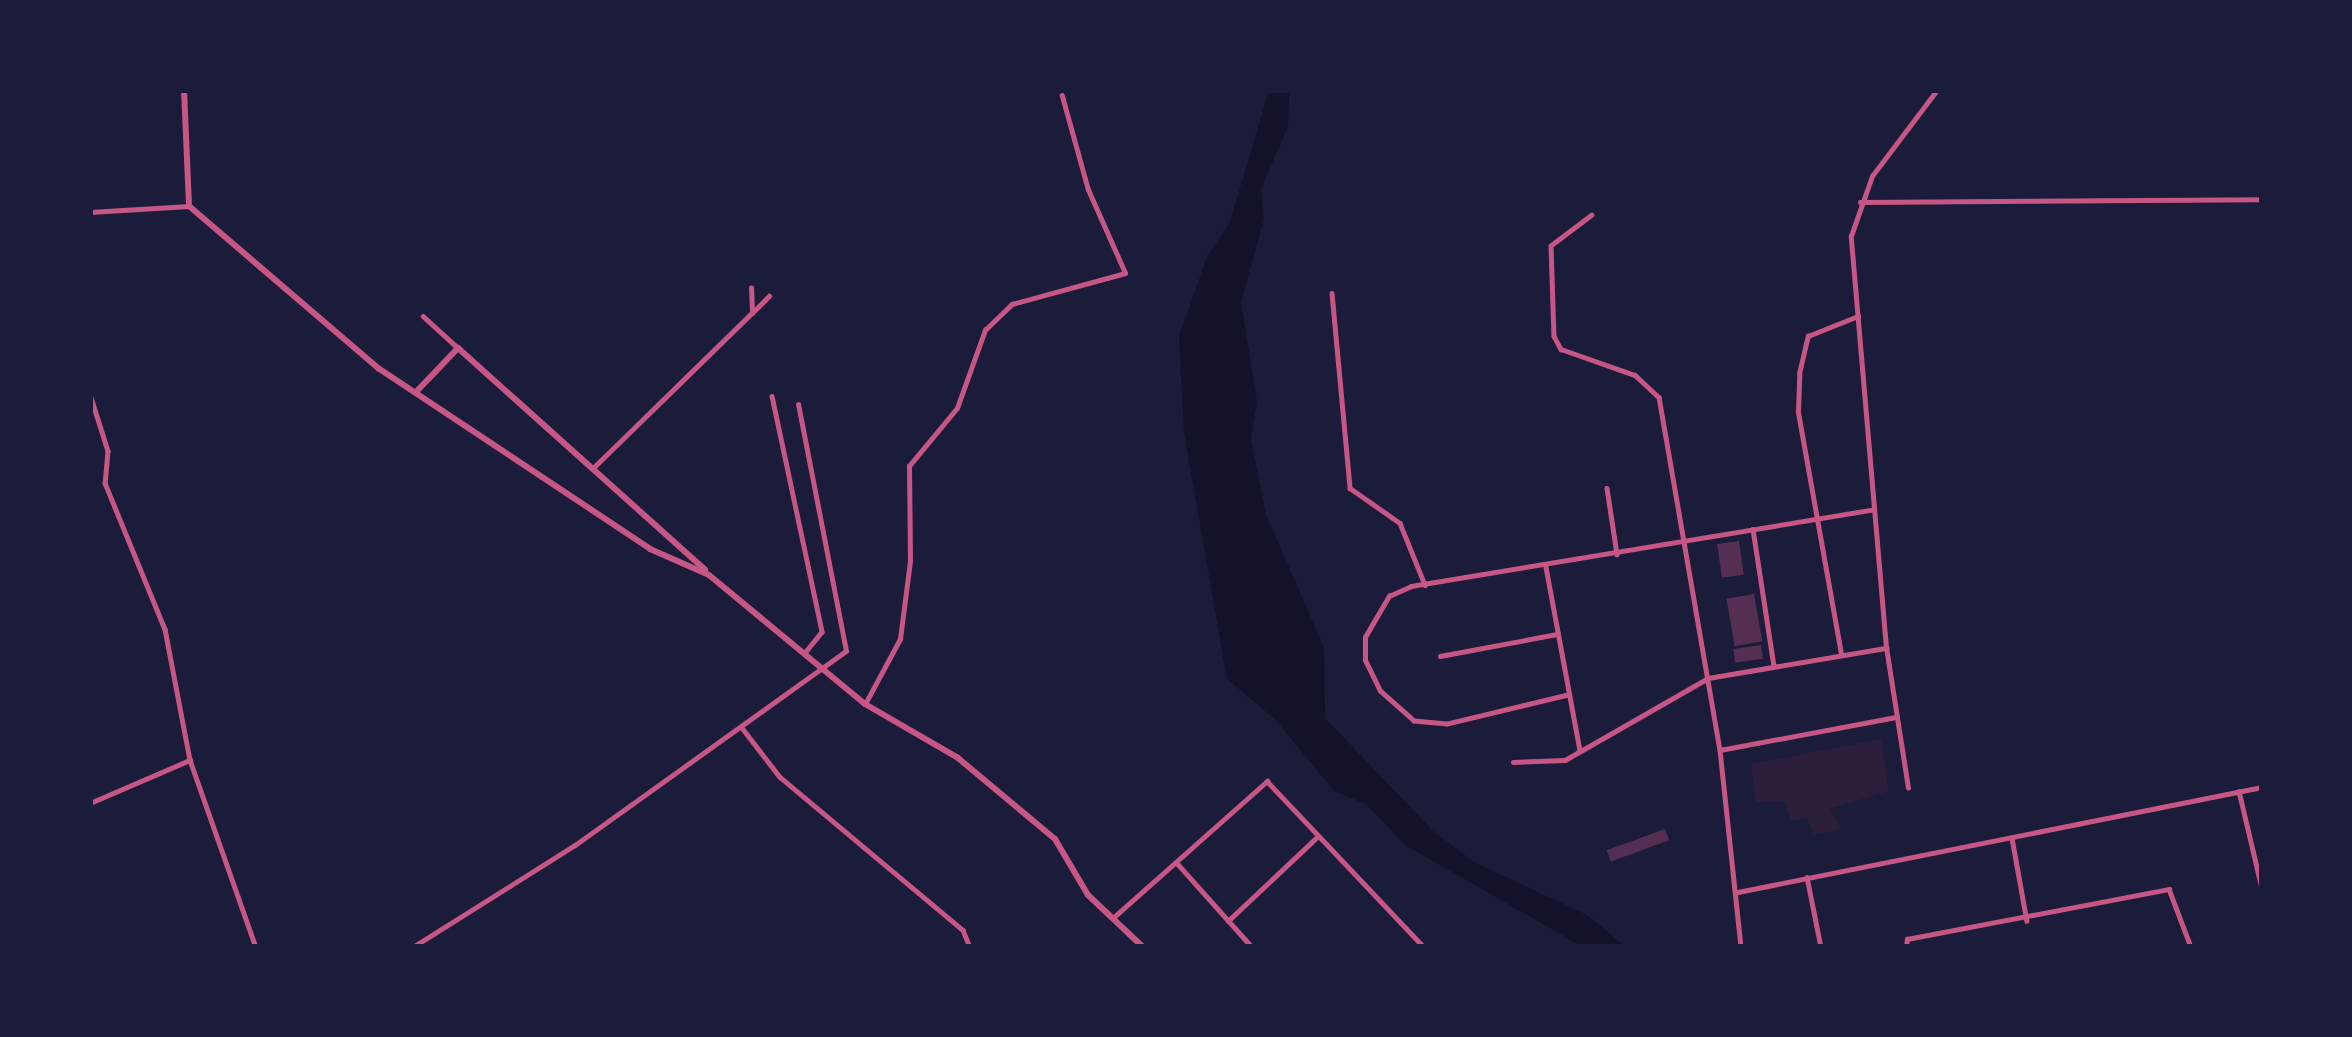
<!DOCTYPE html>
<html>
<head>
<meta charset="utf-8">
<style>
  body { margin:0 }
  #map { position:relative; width:2352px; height:1037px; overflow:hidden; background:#1b1b3a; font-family:"Titillium Web",sans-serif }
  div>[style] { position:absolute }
  .green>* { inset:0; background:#2a1e3b }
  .water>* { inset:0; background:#12122b }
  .building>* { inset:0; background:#542f53; transform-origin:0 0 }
  .minor>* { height:4.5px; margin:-2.25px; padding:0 2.25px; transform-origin:2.25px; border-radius:2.25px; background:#c65784 }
  .tertiary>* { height:6px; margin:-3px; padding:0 3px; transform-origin:3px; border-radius:3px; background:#c65784 }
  span { translate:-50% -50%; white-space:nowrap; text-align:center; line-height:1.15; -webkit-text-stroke:12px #1b1b3a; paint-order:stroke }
  .frame { position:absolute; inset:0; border:93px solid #1b1b3a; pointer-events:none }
</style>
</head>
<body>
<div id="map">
  <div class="green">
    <i style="clip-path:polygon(1881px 739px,1889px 791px,1830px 809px,1841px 829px,1814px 835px,1807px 818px,1791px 821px,1785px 802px,1756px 802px,1751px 764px)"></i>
  </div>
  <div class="water">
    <i style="clip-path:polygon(1269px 90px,1289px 90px,1288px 126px,1261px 189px,1264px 219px,1241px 302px,1257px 402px,1251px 439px,1266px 514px,1324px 648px,1325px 718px,1433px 831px,1474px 862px,1587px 915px,1626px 947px,1583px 947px,1405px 845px,1366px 804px,1334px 791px,1275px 719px,1227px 679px,1184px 432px,1179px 336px,1207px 257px,1230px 222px)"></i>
  </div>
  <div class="building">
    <i style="left:1739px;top:541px;width:34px;height:22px;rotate:82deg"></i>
    <i style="left:1754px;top:594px;width:48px;height:28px;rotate:80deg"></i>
    <i style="left:1761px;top:645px;width:14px;height:28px;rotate:82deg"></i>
    <i style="left:1665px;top:829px;width:12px;height:62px;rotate:70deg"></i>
  </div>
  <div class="minor">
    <i style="left:1860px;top:202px;width:402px;rotate:-0.4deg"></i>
    <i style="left:90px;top:212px;width:99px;rotate:-3.5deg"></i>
    <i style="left:1592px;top:215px;width:51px;rotate:142.9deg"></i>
    <i style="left:1551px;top:246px;width:90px;rotate:88.1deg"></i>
    <i style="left:1554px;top:336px;width:15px;rotate:62deg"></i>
    <i style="left:1561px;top:349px;width:78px;rotate:19.4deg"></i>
    <i style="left:1635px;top:375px;width:33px;rotate:43deg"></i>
    <i style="left:1659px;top:397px;width:358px;rotate:80.2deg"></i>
    <i style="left:1720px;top:750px;width:198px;rotate:83.9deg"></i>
    <i style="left:1332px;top:293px;width:196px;rotate:84.7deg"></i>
    <i style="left:1350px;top:488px;width:61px;rotate:35deg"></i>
    <i style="left:1400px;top:523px;width:67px;rotate:68deg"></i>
    <i style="left:752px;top:313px;width:24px;rotate:-45deg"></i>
    <i style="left:423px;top:316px;width:47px;rotate:42.4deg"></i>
    <i style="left:90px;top:394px;width:60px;rotate:72.5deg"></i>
    <i style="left:108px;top:451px;width:32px;rotate:95deg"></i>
    <i style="left:105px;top:483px;width:158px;rotate:67.7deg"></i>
    <i style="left:165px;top:629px;width:133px;rotate:79.2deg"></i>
    <i style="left:190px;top:760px;width:198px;rotate:70.6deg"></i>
    <i style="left:772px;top:396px;width:241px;rotate:78deg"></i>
    <i style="left:822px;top:632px;width:28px;rotate:129deg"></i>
    <i style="left:595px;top:466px;width:219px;rotate:-44.3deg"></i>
    <i style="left:752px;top:313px;width:25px;rotate:-92deg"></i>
    <i style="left:1607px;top:488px;width:67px;rotate:81.4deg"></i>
    <i style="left:1753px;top:529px;width:139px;rotate:81.3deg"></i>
    <i style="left:1546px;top:567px;width:186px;rotate:79.5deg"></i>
    <i style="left:1841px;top:654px;width:246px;rotate:-100.1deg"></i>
    <i style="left:1798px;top:412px;width:38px;rotate:-88deg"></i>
    <i style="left:1799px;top:374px;width:39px;rotate:-77deg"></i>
    <i style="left:1808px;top:336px;width:54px;rotate:-21.8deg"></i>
    <i style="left:1440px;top:656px;width:120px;rotate:-10.6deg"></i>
    <i style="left:1568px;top:695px;width:124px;rotate:166.5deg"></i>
    <i style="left:1447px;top:724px;width:33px;rotate:-175deg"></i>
    <i style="left:1414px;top:721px;width:45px;rotate:-138.6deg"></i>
    <i style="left:1380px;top:691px;width:34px;rotate:-116deg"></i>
    <i style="left:1365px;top:660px;width:23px;rotate:-90deg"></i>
    <i style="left:1365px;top:637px;width:48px;rotate:-59.7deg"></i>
    <i style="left:1389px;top:596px;width:24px;rotate:-24deg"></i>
    <i style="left:1411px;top:586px;width:467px;rotate:-9.4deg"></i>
    <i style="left:865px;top:704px;width:74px;rotate:-61.7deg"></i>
    <i style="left:900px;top:639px;width:79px;rotate:-82.7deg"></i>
    <i style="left:910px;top:561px;width:95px;rotate:-90.6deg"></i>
    <i style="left:909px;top:466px;width:75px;rotate:-50.4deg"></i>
    <i style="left:957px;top:408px;width:83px;rotate:-70.3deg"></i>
    <i style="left:985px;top:330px;width:37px;rotate:-44deg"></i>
    <i style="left:1012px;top:304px;width:117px;rotate:-15.3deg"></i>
    <i style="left:1125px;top:273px;width:91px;rotate:-114deg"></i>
    <i style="left:1088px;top:190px;width:98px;rotate:-105.5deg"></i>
    <i style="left:743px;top:729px;width:61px;rotate:52.4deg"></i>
    <i style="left:780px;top:777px;width:239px;rotate:39.9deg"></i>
    <i style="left:963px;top:930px;width:18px;rotate:68deg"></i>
    <i style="left:1720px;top:750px;width:180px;rotate:-10.6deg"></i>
    <i style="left:1513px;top:762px;width:52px;rotate:-2.2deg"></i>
    <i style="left:1565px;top:760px;width:165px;rotate:-29.8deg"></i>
    <i style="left:1708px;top:678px;width:181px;rotate:-9.6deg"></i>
    <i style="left:1908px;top:788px;width:142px;rotate:-98.9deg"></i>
    <i style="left:1886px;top:648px;width:413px;rotate:-94.9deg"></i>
    <i style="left:1851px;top:236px;width:64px;rotate:-70.7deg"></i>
    <i style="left:1872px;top:176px;width:108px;rotate:-52.9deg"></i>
    <i style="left:2239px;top:791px;width:100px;rotate:76.7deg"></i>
    <i style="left:90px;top:803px;width:109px;rotate:-23.3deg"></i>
    <i style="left:2012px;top:838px;width:84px;rotate:79.8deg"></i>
    <i style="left:1176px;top:862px;width:114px;rotate:48.2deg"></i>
    <i style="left:1807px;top:877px;width:71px;rotate:78.7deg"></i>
    <i style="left:1738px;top:892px;width:534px;rotate:-11.33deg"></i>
    <i style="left:1114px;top:917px;width:205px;rotate:-41.6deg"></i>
    <i style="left:1267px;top:781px;width:228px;rotate:46.6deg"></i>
    <i style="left:1228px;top:921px;width:122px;rotate:-43.3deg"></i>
    <i style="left:413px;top:947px;width:191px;rotate:-32.2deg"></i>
    <i style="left:575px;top:845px;width:333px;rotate:-35.6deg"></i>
    <i style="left:846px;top:651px;width:251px;rotate:-101deg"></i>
    <i style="left:1906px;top:947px;width:8px;rotate:-83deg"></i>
    <i style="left:1907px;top:939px;width:267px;rotate:-10.8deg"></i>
    <i style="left:2169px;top:889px;width:62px;rotate:69.2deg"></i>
  </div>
  <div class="tertiary">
    <i style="left:184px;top:90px;width:116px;rotate:87.5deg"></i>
    <i style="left:189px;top:206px;width:249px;rotate:40.6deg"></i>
    <i style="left:378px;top:368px;width:327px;rotate:33.6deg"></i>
    <i style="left:650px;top:549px;width:64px;rotate:23.8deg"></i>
    <i style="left:709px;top:575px;width:202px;rotate:39.6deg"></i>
    <i style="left:865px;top:704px;width:108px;rotate:30.1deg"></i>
    <i style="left:958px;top:758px;width:126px;rotate:39.9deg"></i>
    <i style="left:1055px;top:839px;width:65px;rotate:59.5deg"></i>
    <i style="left:1088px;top:895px;width:76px;rotate:43.4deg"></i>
    <i style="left:416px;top:392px;width:61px;rotate:-46.3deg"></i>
    <i style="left:458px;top:348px;width:332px;rotate:41.9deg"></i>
  </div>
  <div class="frame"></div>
</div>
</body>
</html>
